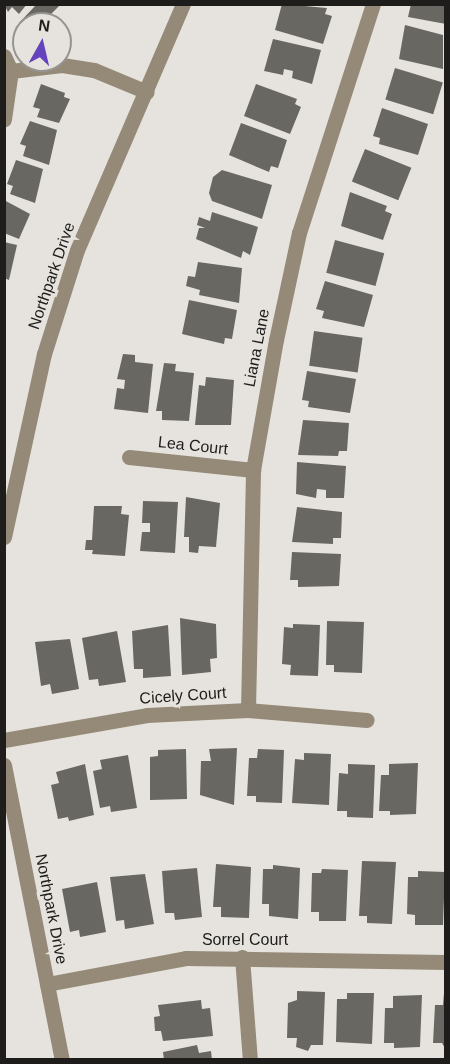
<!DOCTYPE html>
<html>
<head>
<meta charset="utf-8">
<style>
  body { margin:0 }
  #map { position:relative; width:450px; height:1064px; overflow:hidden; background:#e6e3de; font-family:Arial,sans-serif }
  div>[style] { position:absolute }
  .building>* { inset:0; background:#696762; transform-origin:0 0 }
  .street>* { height:15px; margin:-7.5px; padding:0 7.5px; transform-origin:7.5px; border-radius:7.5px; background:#958a77 }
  span { translate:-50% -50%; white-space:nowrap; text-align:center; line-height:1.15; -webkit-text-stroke:6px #e6e3de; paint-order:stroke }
  .street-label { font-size:16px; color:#1e1d1b }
  .frame { position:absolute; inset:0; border:6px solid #1e1d1b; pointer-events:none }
  .north { position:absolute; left:12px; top:12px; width:60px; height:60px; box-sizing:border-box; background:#e6e3de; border:2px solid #969490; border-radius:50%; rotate:8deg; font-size:16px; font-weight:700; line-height:24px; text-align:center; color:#1e1d1b }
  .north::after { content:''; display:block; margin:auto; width:21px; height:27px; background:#6443bc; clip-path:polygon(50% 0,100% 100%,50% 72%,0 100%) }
</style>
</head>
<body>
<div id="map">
  <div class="building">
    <i style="clip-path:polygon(4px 4px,27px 4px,19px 14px,12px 7px,8px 12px)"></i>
    <i style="clip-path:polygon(282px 4px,327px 8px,325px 14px,332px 16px,323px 44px,275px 30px)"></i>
    <i style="clip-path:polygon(411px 4px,446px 4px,446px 24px,408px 17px)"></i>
    <i style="clip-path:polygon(36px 5px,60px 5px,50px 15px,57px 22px,55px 24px,24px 26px,20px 22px)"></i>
    <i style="clip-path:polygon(405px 25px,443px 35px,443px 69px,399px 59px)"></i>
    <i style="clip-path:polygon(273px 39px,321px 50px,312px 84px,292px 78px,293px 71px,284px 69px,283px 75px,264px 71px)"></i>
    <i style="left:395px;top:68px;width:50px;height:33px;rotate:17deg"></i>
    <i style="clip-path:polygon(41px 84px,65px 93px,64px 97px,70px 99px,59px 123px,37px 117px,40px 109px,33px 107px)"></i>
    <i style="clip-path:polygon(256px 84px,297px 99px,295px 104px,301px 107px,290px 134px,244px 116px)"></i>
    <i style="clip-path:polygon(382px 108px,428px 124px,418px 155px,379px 144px,380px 138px,373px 136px)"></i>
    <i style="clip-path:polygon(30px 121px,57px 130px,49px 165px,23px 156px,26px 146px,20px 144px)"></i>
    <i style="clip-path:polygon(241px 123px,287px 140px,278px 168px,271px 166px,269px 172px,229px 155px)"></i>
    <i style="left:365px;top:149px;width:50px;height:35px;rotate:22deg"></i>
    <i style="clip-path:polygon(16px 160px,43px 169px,35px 203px,10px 194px,13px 186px,7px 184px)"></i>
    <i style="clip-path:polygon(222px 170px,272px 185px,262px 219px,212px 201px,209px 193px,213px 177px)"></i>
    <i style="clip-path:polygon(350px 192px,387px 206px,385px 211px,392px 214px,383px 240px,341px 226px)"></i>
    <i style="clip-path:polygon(4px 200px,30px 214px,19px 239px,4px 233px)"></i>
    <i style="clip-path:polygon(212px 212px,258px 227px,250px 255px,243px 251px,241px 258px,196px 239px,199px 228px,205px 228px,197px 225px,199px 217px,210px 221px)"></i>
    <i style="left:335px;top:240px;width:51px;height:34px;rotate:15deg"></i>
    <i style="clip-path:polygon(4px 242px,17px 245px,9px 280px,4px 278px)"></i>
    <i style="clip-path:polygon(198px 262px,242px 268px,239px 303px,199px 295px,200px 290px,186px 286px,188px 276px,195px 277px)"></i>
    <i style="clip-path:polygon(325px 281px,373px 295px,364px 327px,322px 318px,324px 311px,316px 309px)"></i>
    <i style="clip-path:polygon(189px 300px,237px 310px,232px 339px,225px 338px,224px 344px,182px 334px)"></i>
    <i style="left:314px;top:331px;width:49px;height:35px;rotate:8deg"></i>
    <i style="clip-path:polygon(123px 354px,135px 355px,135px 362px,153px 364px,148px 413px,114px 409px,117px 388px,124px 389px,125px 380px,117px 379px)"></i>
    <i style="clip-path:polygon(164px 363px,176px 364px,175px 371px,194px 373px,189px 421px,162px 420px,162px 411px,156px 411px)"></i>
    <i style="clip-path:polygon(307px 371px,356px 379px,350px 413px,308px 407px,309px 401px,302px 400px)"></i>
    <i style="clip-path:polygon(206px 377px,234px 380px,231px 425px,195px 425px,199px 385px,205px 386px)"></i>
    <i style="clip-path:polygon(303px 420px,349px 423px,347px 451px,339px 451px,338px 456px,298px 455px)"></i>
    <i style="clip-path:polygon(297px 462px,346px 466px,344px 498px,326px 498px,326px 490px,317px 489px,316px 498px,296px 494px)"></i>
    <i style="clip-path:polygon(186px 497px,220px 503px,216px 547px,199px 546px,198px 553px,189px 552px,189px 537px,184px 537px)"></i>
    <i style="clip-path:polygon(143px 501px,178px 502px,175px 553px,140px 551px,142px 532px,150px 532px,150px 523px,142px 523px)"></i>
    <i style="clip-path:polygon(94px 506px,122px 506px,121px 514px,129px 515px,125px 556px,92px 554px,93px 550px,85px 550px,86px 540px,92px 540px)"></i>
    <i style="clip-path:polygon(297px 507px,342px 512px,341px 538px,333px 538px,333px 544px,292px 542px)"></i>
    <i style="clip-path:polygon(292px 552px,341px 554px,339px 586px,298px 587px,298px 580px,290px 580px)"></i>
    <i style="clip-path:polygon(180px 618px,216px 624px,217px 658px,210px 659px,211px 672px,182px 675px)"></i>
    <i style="clip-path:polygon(327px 621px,364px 622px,362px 673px,334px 672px,334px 665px,326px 665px)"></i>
    <i style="clip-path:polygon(293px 624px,320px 625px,318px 676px,290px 675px,291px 665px,282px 664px,284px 627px,293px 628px)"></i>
    <i style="clip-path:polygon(168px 625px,171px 676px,143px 678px,143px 669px,134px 669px,132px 631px)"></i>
    <i style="clip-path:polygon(117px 631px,126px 682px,99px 686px,98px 679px,89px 680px,82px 638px)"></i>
    <i style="clip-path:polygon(70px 639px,79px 689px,52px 694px,50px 684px,41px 686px,35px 642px)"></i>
    <i style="clip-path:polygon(237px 748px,234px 805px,200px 795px,201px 761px,211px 761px,209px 749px)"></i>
    <i style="clip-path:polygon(186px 749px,187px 799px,150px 800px,150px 757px,158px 756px,158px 750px)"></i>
    <i style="clip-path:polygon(258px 749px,284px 750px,282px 803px,256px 802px,256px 796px,247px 796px,249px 758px,257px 758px)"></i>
    <i style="clip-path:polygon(304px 753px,331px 754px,329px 805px,292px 803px,295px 759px,304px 760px)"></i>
    <i style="clip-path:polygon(128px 755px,137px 808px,111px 812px,110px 806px,100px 808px,93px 771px,102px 769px,100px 760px)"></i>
    <i style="clip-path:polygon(418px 763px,416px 814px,390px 815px,390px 811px,379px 811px,381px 775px,389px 775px,389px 764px)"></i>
    <i style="clip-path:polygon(85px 764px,94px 815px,69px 821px,68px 817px,58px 819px,51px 785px,59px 783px,56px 772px)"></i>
    <i style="clip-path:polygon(348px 764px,375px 765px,373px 818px,347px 817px,347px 811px,337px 811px,339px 773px,348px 774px)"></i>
    <i style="clip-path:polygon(362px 861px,396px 862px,392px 924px,367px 923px,367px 916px,359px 916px)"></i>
    <i style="clip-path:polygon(216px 864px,251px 867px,249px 918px,221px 917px,221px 907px,213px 907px)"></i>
    <i style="clip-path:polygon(273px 865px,300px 868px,298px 919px,269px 916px,269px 904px,262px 904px,263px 869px,273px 869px)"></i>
    <i style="clip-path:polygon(197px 868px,202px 917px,175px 920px,174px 913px,165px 913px,162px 871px)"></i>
    <i style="clip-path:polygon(322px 869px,348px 870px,346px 921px,319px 921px,319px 912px,311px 912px,312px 873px,321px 873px)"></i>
    <i style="clip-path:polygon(418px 871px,445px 872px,443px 925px,415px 925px,415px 915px,407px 914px,408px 877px,418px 877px)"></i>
    <i style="clip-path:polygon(145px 874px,154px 924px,125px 929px,124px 920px,116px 921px,110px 877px)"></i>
    <i style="clip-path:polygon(97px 882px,106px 932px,80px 937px,79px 930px,70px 932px,62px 889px)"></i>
    <i style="clip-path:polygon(297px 991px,325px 992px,323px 1045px,311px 1045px,308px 1051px,296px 1047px,297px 1038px,287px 1038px,288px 1003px,297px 1000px)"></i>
    <i style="clip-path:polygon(347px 993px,374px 993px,372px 1044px,336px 1042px,337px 999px,347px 999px)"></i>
    <i style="clip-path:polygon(444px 993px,446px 993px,446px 1050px,442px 1043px,433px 1043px,435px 1005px,443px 1005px)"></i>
    <i style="clip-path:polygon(422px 995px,420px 1047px,394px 1048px,394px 1043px,384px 1043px,385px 1008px,393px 1008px,393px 996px)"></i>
    <i style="clip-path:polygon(201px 1000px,202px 1009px,210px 1008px,213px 1036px,163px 1041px,161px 1031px,155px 1031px,154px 1017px,160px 1016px,158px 1005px)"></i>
    <i style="clip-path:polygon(197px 1045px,199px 1053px,211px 1051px,212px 1060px,164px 1060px,163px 1052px)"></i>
  </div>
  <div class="street">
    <i style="left:4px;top:56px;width:17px;rotate:65deg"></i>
    <i style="left:11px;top:71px;width:49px;rotate:98.3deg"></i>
    <i style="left:11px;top:71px;width:51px;rotate:-6.7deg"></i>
    <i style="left:62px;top:65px;width:32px;rotate:9deg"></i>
    <i style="left:94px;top:70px;width:57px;rotate:22.5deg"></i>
    <i style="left:129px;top:457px;width:125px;rotate:6deg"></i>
    <i style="left:4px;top:537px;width:187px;rotate:-77.7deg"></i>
    <i style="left:44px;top:354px;width:109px;rotate:-72.4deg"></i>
    <i style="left:77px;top:250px;width:268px;rotate:-66.7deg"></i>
    <i style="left:248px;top:710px;width:240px;rotate:-88.8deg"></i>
    <i style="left:253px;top:470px;width:132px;rotate:-80deg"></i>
    <i style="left:276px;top:340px;width:109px;rotate:-77.9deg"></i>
    <i style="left:299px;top:233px;width:241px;rotate:-72.1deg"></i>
    <i style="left:4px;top:740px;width:145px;rotate:-9.9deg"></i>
    <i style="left:147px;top:715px;width:101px;rotate:-2.8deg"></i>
    <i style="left:248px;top:710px;width:119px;rotate:4.8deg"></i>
    <i style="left:4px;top:765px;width:301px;rotate:78.9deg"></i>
    <i style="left:242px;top:957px;width:103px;rotate:85.6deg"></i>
    <i style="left:47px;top:984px;width:141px;rotate:-10.6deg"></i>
    <i style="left:186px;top:958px;width:260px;rotate:0.9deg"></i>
  </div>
  <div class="street-label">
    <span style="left:52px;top:276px;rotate:-71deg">Northpark Drive</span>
    <span style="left:257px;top:348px;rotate:-79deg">Liana Lane</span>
    <span style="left:193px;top:446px;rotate:6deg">Lea Court</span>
    <span style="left:183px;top:696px;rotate:-4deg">Cicely Court</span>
    <span style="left:51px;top:909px;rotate:79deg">Northpark Drive</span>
    <span style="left:245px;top:940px">Sorrel Court</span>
  </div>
  <div class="frame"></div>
  <div class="north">N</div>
</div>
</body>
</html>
